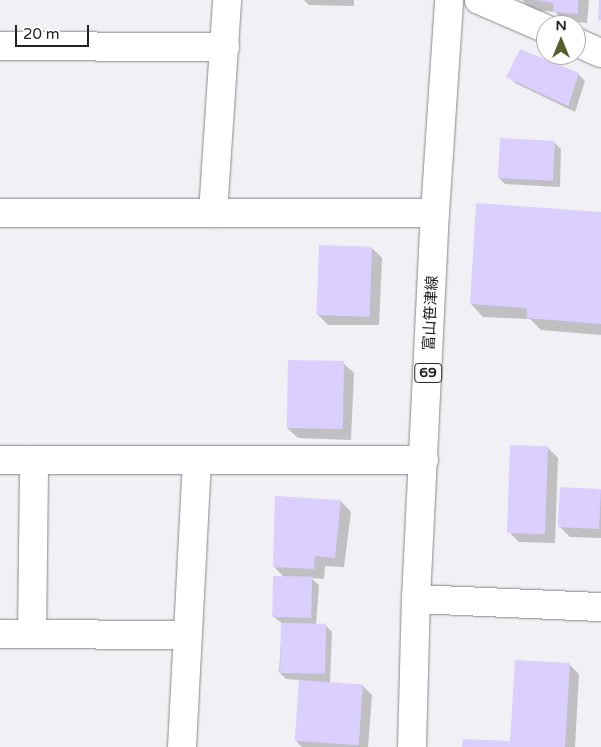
<!DOCTYPE html>
<html>
<head>
<meta charset="utf-8">
<style>
  body { margin:0 }
  #map { position:relative; width:601px; height:747px; overflow:hidden; background:#f1f0f4; font-family:"Varela Round","Noto Sans JP",sans-serif }
  div>[style] { position:absolute }
  .shadow>* { inset:0; background:#0003 }
  .building>* { inset:0; background:#dbcfff; transform-origin:0 0 }
  .roads { filter:drop-shadow(0 0 1px #88878a) drop-shadow(0 0 1px #88878a) }
  .street>* { height:28px; margin:-14px; padding:0 14px; transform-origin:14px; border-radius:14px; background:#fff }
  .primary>* { height:28px; margin:-14px; padding:0 14px; transform-origin:14px; border-radius:14px; background:#fff }
  span { translate:-50% -50%; white-space:nowrap; text-align:center; line-height:1.15; -webkit-text-stroke:5px #fff; paint-order:stroke }
  .shield-label span { padding:1px 4px; background:#fff; border:1px solid; border-radius:4px; -webkit-text-stroke-width:0 }
  .shield-label { font-size:14px; color:#222223; font-weight:700 }
  .street-label { font-size:15px; color:#222223 }
  .north { position:absolute; left:536px; top:15px; width:50px; height:50px; box-sizing:border-box; background:#fff; border:1px solid #a7a7a7; border-radius:50%; rotate:0deg; font-size:14px; font-weight:700; line-height:20px; text-align:center; color:#222223 }
  .north::after { content:''; display:block; margin:auto; width:18px; height:22px; background:#575e2c; clip-path:polygon(50% 0,100% 100%,50% 72%,0 100%) }
  .scale { position:absolute; left:15px; top:25px; width:74px; height:22px; box-sizing:border-box; border:2px solid #222223; border-top:0; padding-left:6px; font-size:15px; line-height:18px; white-space:nowrap; color:#222223; -webkit-text-stroke:4px #fff; paint-order:stroke }
</style>
</head>
<body>
<div id="map">
  <div class="shadow">
    <i style="clip-path:polygon(304px 0,354px 0,354px 6px,309px 5px)"></i>
    <i style="clip-path:polygon(522px 0,589px 0,587px 23px,565px 21px,555px 12px,532px 10px)"></i>
    <i style="clip-path:polygon(578px 74px,585px 81px,575px 112px,515px 83px,508px 76px)"></i>
    <i style="clip-path:polygon(554px 142px,561px 149px,560px 187px,505px 184px,498px 177px)"></i>
    <i style="clip-path:polygon(601px 214px,601px 335px,541px 330px,530px 319px,483px 317px,471px 304px)"></i>
    <i style="clip-path:polygon(372px 248px,382px 258px,379px 325px,328px 325px,318px 315px)"></i>
    <i style="clip-path:polygon(343px 363px,354px 373px,351px 440px,298px 438px,287px 428px)"></i>
    <i style="clip-path:polygon(547px 447px,558px 458px,555px 543px,519px 542px,509px 532px)"></i>
    <i style="clip-path:polygon(601px 490px,601px 538px,570px 537px,560px 527px)"></i>
    <i style="clip-path:polygon(341px 501px,351px 512px,344px 567px,325px 566px,324px 579px,311px 578px,319px 585px,316px 625px,325px 625px,332px 632px,330px 683px,362px 685px,372px 695px,368px 747px,302px 747px,296px 741px,300px 680px,286px 679px,279px 672px,282px 623px,272px 616px,285px 578px,274px 567px)"></i>
    <i style="clip-path:polygon(569px 664px,579px 674px,575px 747px,463px 747px,511px 743px)"></i>
  </div>
  <div class="building">
    <i style="clip-path:polygon(534px 0,578px 0,578px 14px,553px 12px,553px 3px)"></i>
    <i style="clip-path:polygon(599px 0,601px 0,601px 20px,598px 20px)"></i>
    <i style="clip-path:polygon(520px 49px,579px 73px,568px 106px,506px 77px)"></i>
    <i style="left:500px;top:138px;width:55px;height:40px;rotate:3deg"></i>
    <i style="clip-path:polygon(476px 203px,601px 212px,601px 324px,527px 318px,527px 308px,470px 304px)"></i>
    <i style="left:319px;top:245px;width:53px;height:70px;rotate:2deg"></i>
    <i style="left:288px;top:360px;width:56px;height:68px;rotate:1deg"></i>
    <i style="left:510px;top:445px;width:38px;height:88px;rotate:2deg"></i>
    <i style="left:560px;top:487px;width:41px;height:40px;rotate:3deg"></i>
    <i style="clip-path:polygon(275px 496px,341px 500px,335px 558px,315px 556px,314px 569px,273px 567px)"></i>
    <i style="left:273px;top:576px;width:39px;height:41px;rotate:1deg"></i>
    <i style="left:281px;top:623px;width:45px;height:50px;rotate:1deg"></i>
    <i style="clip-path:polygon(515px 660px,570px 663px,565px 747px,462px 747px,463px 739px,510px 741px)"></i>
    <i style="left:299px;top:680px;width:64px;height:61px;rotate:4deg"></i>
  </div>
  <div class="roads">
    <div class="street">
      <i style="left:479px;top:0;width:73px;rotate:23.4deg"></i>
      <i style="left:576px;top:42px;width:27px;rotate:24deg"></i>
      <i style="left:0;top:46px;width:225px;rotate:0.3deg"></i>
      <i style="left:0;top:213px;width:435px"></i>
      <i style="left:213px;top:213px;width:213px;rotate:-86.2deg"></i>
      <i style="left:0;top:460px;width:424px"></i>
      <i style="left:416px;top:599px;width:185px;rotate:2.5deg"></i>
      <i style="left:0;top:634px;width:188px;rotate:0.3deg"></i>
      <i style="left:32px;top:634px;width:174px;rotate:-89.3deg"></i>
      <i style="left:182px;top:747px;width:287px;rotate:-87deg"></i>
    </div>
    <div class="primary">
      <i style="left:412px;top:747px;width:148px;rotate:-88.5deg"></i>
      <i style="left:416px;top:599px;width:386px;rotate:-87.2deg"></i>
      <i style="left:435px;top:213px;width:213px;rotate:-86.2deg"></i>
    </div>
  </div>
  <div class="shield-label">
    <span style="left:428px;top:373px">69</span>
  </div>
  <div class="street-label">
    <span style="left:431px;top:313px;rotate:-87deg">富山笹津線</span>
  </div>
  <div class="north">N</div>
  <div class="scale">20 m</div>
</div>
</body>
</html>
